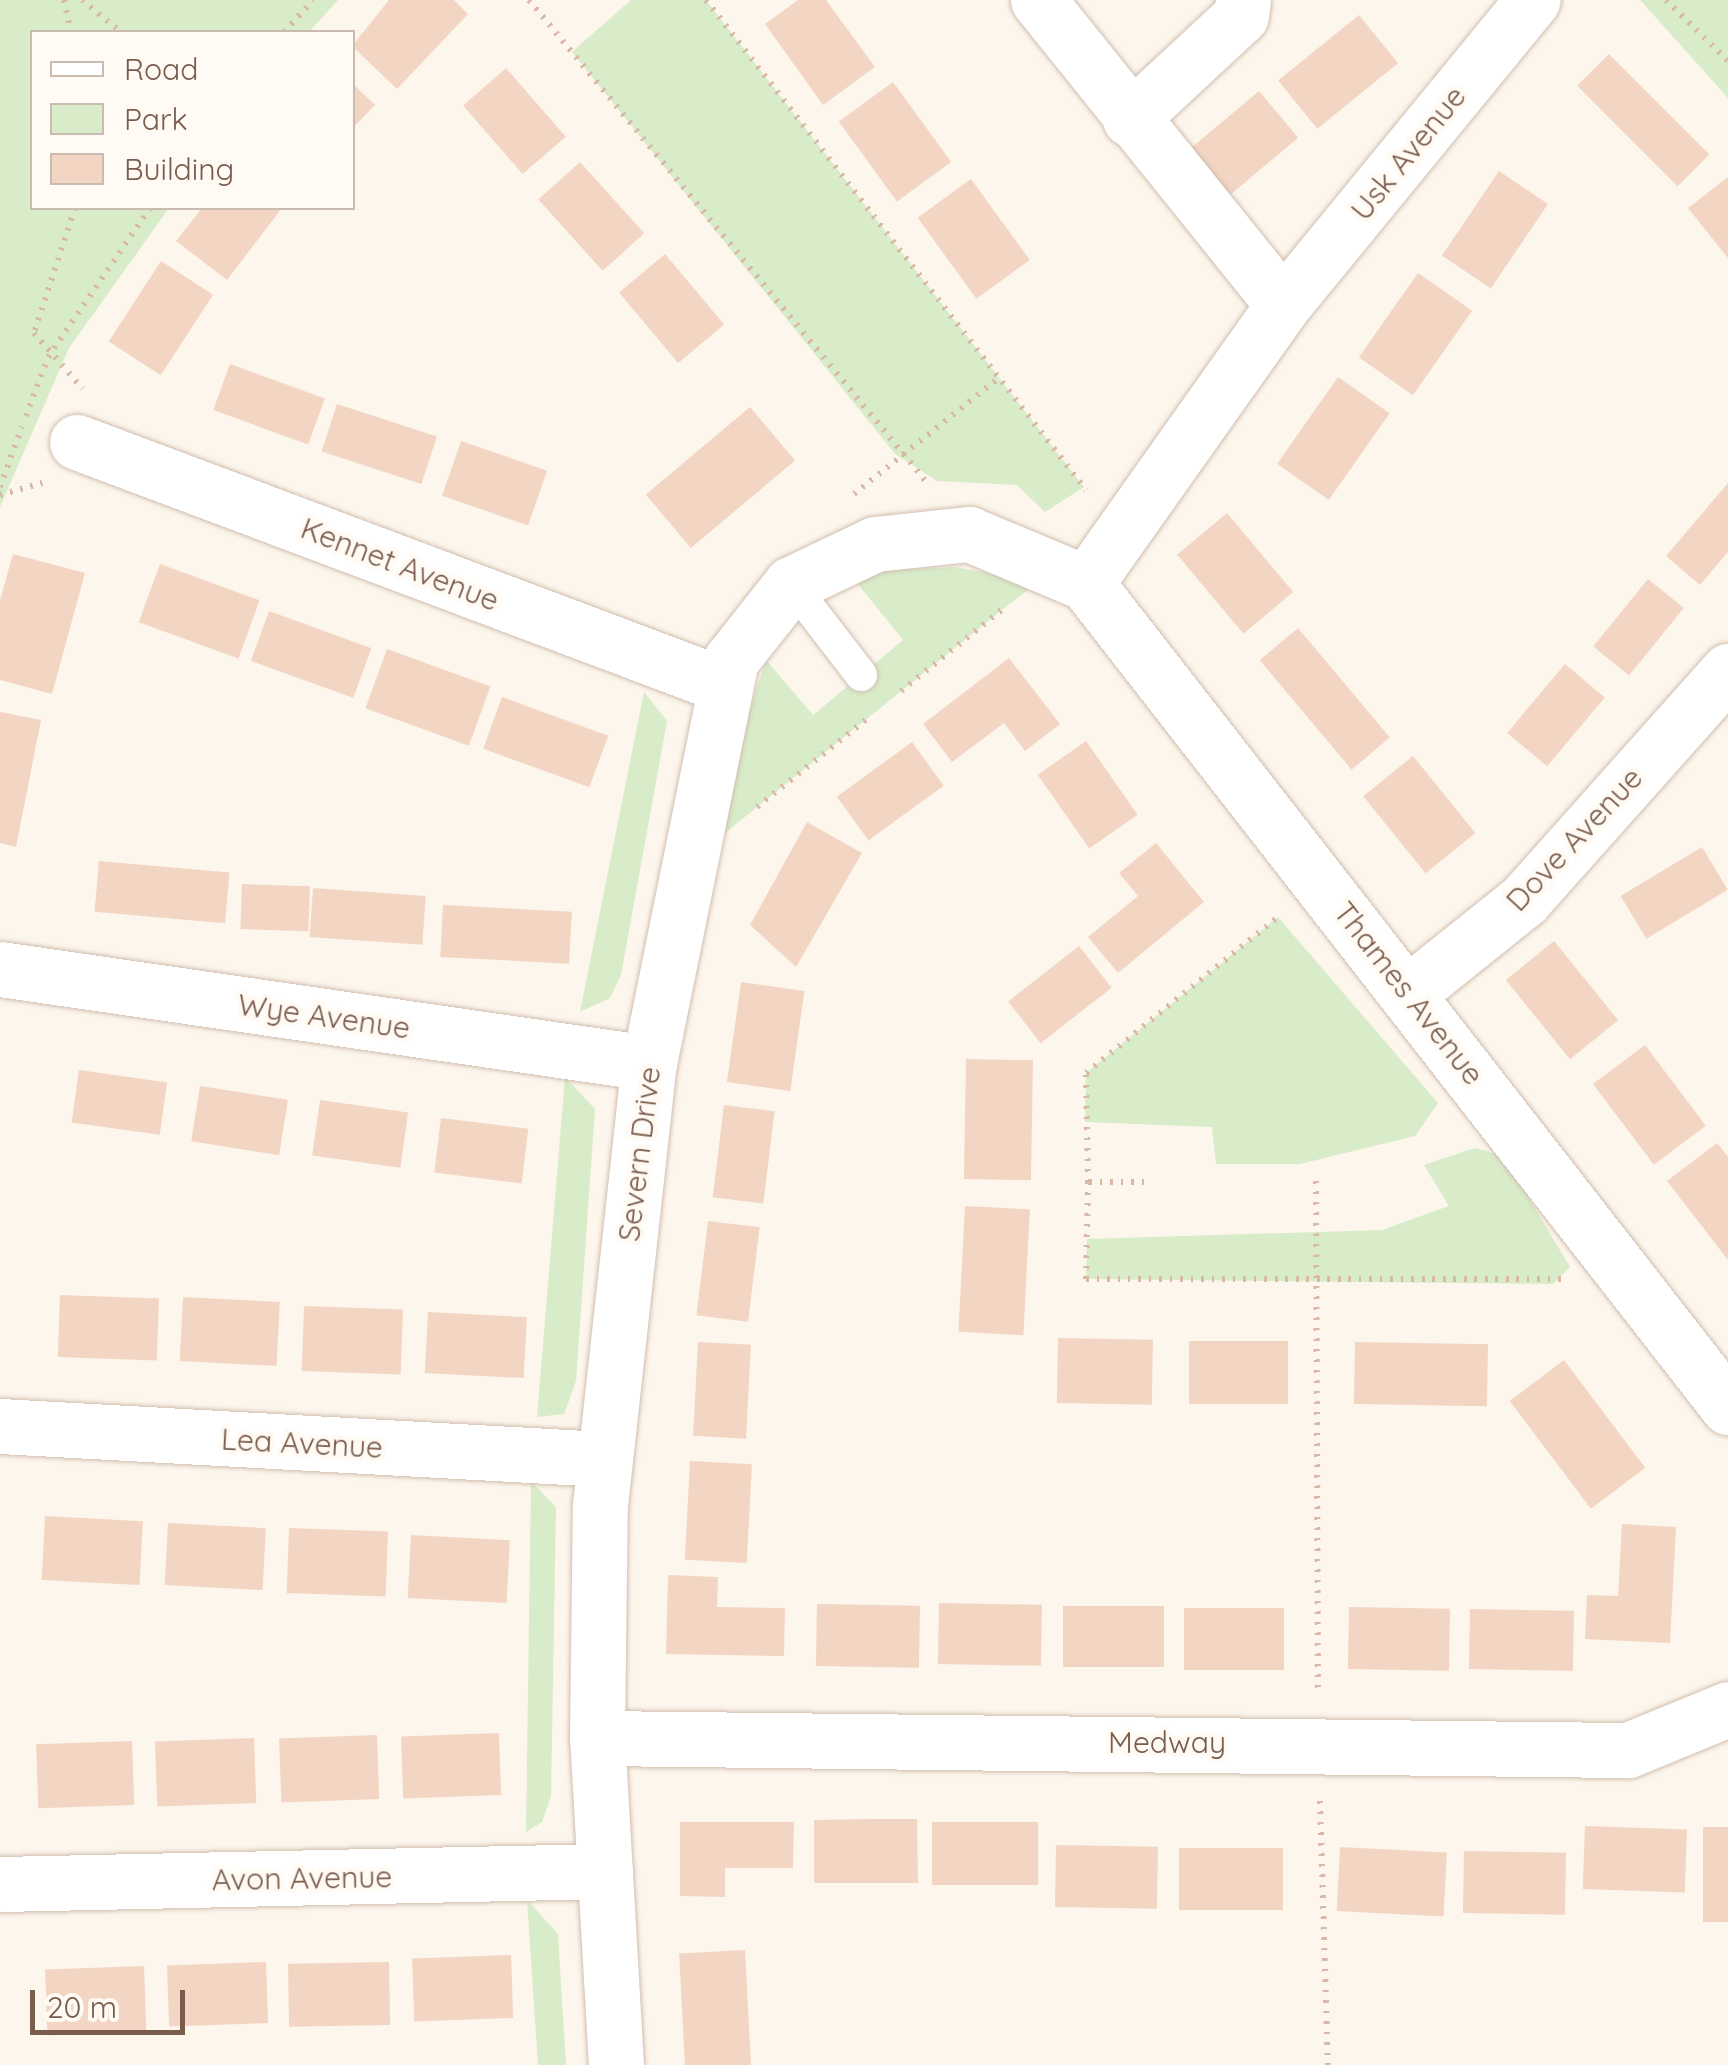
<!DOCTYPE html>
<html>
<head>
<meta charset="utf-8">
<style>
  body { margin:0 }
  #map { position:relative; width:1728px; height:2065px; overflow:hidden; background:#fdf6ec; font-family:Quicksand,sans-serif }
  div>[style] { position:absolute }
  .green>* { inset:0; background:#d8ecc9 }
  .building>* { inset:0; background:#f3d5c3; transform-origin:0 0 }
  .path>* { height:6px; margin-top:-3px; transform-origin:0; background:repeating-linear-gradient(90deg,#d9b8a5 0 2.5px,transparent 0 10.5px) }
  .roads { filter:drop-shadow(0 0 2px #d1beb0) drop-shadow(0 0 2px #d1beb0) }
  .service>* { height:32px; margin:-16px; padding:0 16px; transform-origin:16px; border-radius:16px; background:#fff }
  .minor>* { height:55px; margin:-27.5px; padding:0 27.5px; transform-origin:27.5px; border-radius:27.5px; background:#fff }
  span { translate:-50% -50%; white-space:nowrap; text-align:center; line-height:1.15; -webkit-text-stroke:9px #fffaf3; paint-order:stroke }
  .street-label { font-size:30px; color:#7a5c4d }
  .legend { position:absolute; left:30px; top:30px; width:325px; height:180px; box-sizing:border-box; background:#fffaf3; border:2px solid #cabbb1; margin:0; padding:12px 18px; list-style:none; font-size:30px; color:#7a5c4d }
  .legend li { display:flex; align-items:center; gap:20px; height:50px }
  .legend b { width:50px; border:2px solid #cabbb1 }
  .scale { position:absolute; left:30px; top:1990px; width:155px; height:45px; box-sizing:border-box; border:5px solid #7a5c4d; border-top:0; padding-left:12px; font-size:30px; line-height:35px; white-space:nowrap; color:#7a5c4d; -webkit-text-stroke:8px #fffaf3; paint-order:stroke }
</style>
</head>
<body>
<div id="map">
  <div class="green">
    <i style="clip-path:polygon(0 0,338px 0,309px 32px,32px 32px,32px 208px,169px 208px,69px 348px,0 507px)"></i>
    <i style="clip-path:polygon(631px 0,706px 0,1084px 487px,1045px 512px,1017px 485px,937px 481px,895px 454px,572px 52px)"></i>
    <i style="clip-path:polygon(1639px 0,1728px 0,1728px 98px,1641px 1px)"></i>
    <i style="clip-path:polygon(955px 567px,1037px 582px,705px 849px,766px 660px,813px 715px,903px 640px,857px 583px,886px 570px)"></i>
    <i style="clip-path:polygon(644px 692px,667px 721px,621px 975px,610px 998px,580px 1012px)"></i>
    <i style="clip-path:polygon(1278px 917px,1438px 1103px,1415px 1136px,1300px 1164px,1216px 1164px,1212px 1127px,1085px 1122px,1086px 1073px)"></i>
    <i style="clip-path:polygon(565px 1077px,595px 1109px,576px 1381px,564px 1414px,537px 1417px)"></i>
    <i style="clip-path:polygon(1475px 1148px,1504px 1156px,1570px 1267px,1553px 1284px,1086px 1279px,1087px 1239px,1382px 1230px,1449px 1206px,1424px 1165px)"></i>
    <i style="clip-path:polygon(531px 1481px,556px 1507px,551px 1796px,542px 1822px,526px 1832px)"></i>
    <i style="clip-path:polygon(527px 1900px,558px 1934px,566px 2065px,538px 2065px)"></i>
  </div>
  <div class="building">
    <i style="clip-path:polygon(389px 0,454px 0,468px 14px,397px 89px,352px 46px)"></i>
    <i style="clip-path:polygon(798px 0,826px 0,875px 67px,823px 105px,765px 24px)"></i>
    <i style="left:1359px;top:15px;width:62px;height:104px;rotate:51deg"></i>
    <i style="left:1609px;top:54px;width:142px;height:45px;rotate:45deg"></i>
    <i style="left:506px;top:68px;width:91px;height:57px;rotate:49deg"></i>
    <i style="left:893px;top:82px;width:99px;height:67px;rotate:54deg"></i>
    <i style="clip-path:polygon(352px 83px,375px 105px,352px 129px)"></i>
    <i style="left:1259px;top:91px;width:61px;height:107px;rotate:50deg"></i>
    <i style="left:580px;top:162px;width:96px;height:56px;rotate:48deg"></i>
    <i style="left:1499px;top:171px;width:59px;height:102px;rotate:34deg"></i>
    <i style="clip-path:polygon(1728px 177px,1728px 258px,1688px 208px)"></i>
    <i style="left:971px;top:179px;width:100px;height:66px;rotate:54deg"></i>
    <i style="clip-path:polygon(202px 208px,282px 208px,227px 280px,176px 241px)"></i>
    <i style="left:665px;top:254px;width:92px;height:60px;rotate:50deg"></i>
    <i style="left:161px;top:261px;width:62px;height:96px;rotate:33deg"></i>
    <i style="left:1418px;top:273px;width:66px;height:103px;rotate:35deg"></i>
    <i style="left:230px;top:364px;width:101px;height:49px;rotate:20deg"></i>
    <i style="left:1338px;top:377px;width:63px;height:106px;rotate:35deg"></i>
    <i style="left:337px;top:404px;width:105px;height:50px;rotate:18deg"></i>
    <i style="left:750px;top:407px;width:70px;height:136px;rotate:50deg"></i>
    <i style="left:461px;top:441px;width:91px;height:58px;rotate:19deg"></i>
    <i style="clip-path:polygon(1728px 483px,1728px 552px,1700px 585px,1666px 556px)"></i>
    <i style="left:1227px;top:513px;width:103px;height:65px;rotate:50deg"></i>
    <i style="clip-path:polygon(13px 554px,85px 573px,52px 694px,0 680px,0 600px)"></i>
    <i style="left:160px;top:564px;width:106px;height:62px;rotate:20deg"></i>
    <i style="left:1648px;top:579px;width:46px;height:87px;rotate:39deg"></i>
    <i style="left:269px;top:611px;width:109px;height:53px;rotate:20deg"></i>
    <i style="left:1298px;top:628px;width:143px;height:50px;rotate:50deg"></i>
    <i style="left:387px;top:649px;width:110px;height:63px;rotate:20deg"></i>
    <i style="clip-path:polygon(1009px 658px,1060px 724px,1025px 751px,1004px 723px,952px 762px,923px 724px)"></i>
    <i style="left:1565px;top:664px;width:52px;height:90px;rotate:40deg"></i>
    <i style="left:502px;top:697px;width:113px;height:55px;rotate:20deg"></i>
    <i style="clip-path:polygon(0 712px,41px 720px,16px 847px,0 843px)"></i>
    <i style="left:1086px;top:741px;width:90px;height:59px;rotate:55deg"></i>
    <i style="left:912px;top:742px;width:54px;height:93px;rotate:54deg"></i>
    <i style="left:1413px;top:756px;width:99px;height:64px;rotate:51deg"></i>
    <i style="clip-path:polygon(807px 822px,862px 853px,796px 967px,750px 925px)"></i>
    <i style="clip-path:polygon(1156px 843px,1204px 902px,1118px 973px,1088px 937px,1138px 896px,1119px 873px)"></i>
    <i style="left:1702px;top:847px;width:50px;height:95px;rotate:59deg"></i>
    <i style="left:99px;top:861px;width:131px;height:51px;rotate:5deg"></i>
    <i style="left:242px;top:884px;width:68px;height:45px;rotate:2deg"></i>
    <i style="left:313px;top:888px;width:113px;height:49px;rotate:4deg"></i>
    <i style="left:443px;top:905px;width:129px;height:52px;rotate:3deg"></i>
    <i style="left:1554px;top:941px;width:102px;height:62px;rotate:51deg"></i>
    <i style="left:1079px;top:946px;width:53px;height:90px;rotate:52deg"></i>
    <i style="left:741px;top:982px;width:64px;height:101px;rotate:8deg"></i>
    <i style="left:1645px;top:1045px;width:101px;height:65px;rotate:53deg"></i>
    <i style="left:966px;top:1059px;width:67px;height:120px;rotate:1deg"></i>
    <i style="left:79px;top:1070px;width:89px;height:53px;rotate:8deg"></i>
    <i style="left:200px;top:1086px;width:89px;height:56px;rotate:9deg"></i>
    <i style="left:320px;top:1100px;width:89px;height:56px;rotate:8deg"></i>
    <i style="left:724px;top:1105px;width:51px;height:93px;rotate:7deg"></i>
    <i style="left:441px;top:1118px;width:88px;height:55px;rotate:7deg"></i>
    <i style="clip-path:polygon(1717px 1143px,1728px 1157px,1728px 1260px,1667px 1181px)"></i>
    <i style="left:965px;top:1206px;width:65px;height:126px;rotate:3deg"></i>
    <i style="left:708px;top:1221px;width:52px;height:95px;rotate:7deg"></i>
    <i style="left:60px;top:1295px;width:99px;height:62px;rotate:2deg"></i>
    <i style="left:183px;top:1297px;width:97px;height:64px;rotate:3deg"></i>
    <i style="left:304px;top:1306px;width:99px;height:65px;rotate:2deg"></i>
    <i style="left:428px;top:1312px;width:99px;height:61px;rotate:3deg"></i>
    <i style="left:1058px;top:1338px;width:95px;height:65px;rotate:1deg"></i>
    <i style="left:1189px;top:1341px;width:99px;height:63px"></i>
    <i style="left:698px;top:1342px;width:53px;height:94px;rotate:3deg"></i>
    <i style="left:1355px;top:1342px;width:133px;height:62px;rotate:1deg"></i>
    <i style="left:1564px;top:1360px;width:135px;height:68px;rotate:53deg"></i>
    <i style="left:690px;top:1461px;width:62px;height:99px;rotate:3deg"></i>
    <i style="left:45px;top:1516px;width:98px;height:64px;rotate:3deg"></i>
    <i style="left:168px;top:1523px;width:98px;height:62px;rotate:3deg"></i>
    <i style="clip-path:polygon(1622px 1524px,1676px 1527px,1670px 1643px,1585px 1639px,1587px 1595px,1618px 1596px)"></i>
    <i style="left:289px;top:1528px;width:99px;height:65px;rotate:2deg"></i>
    <i style="left:411px;top:1535px;width:99px;height:63px;rotate:3deg"></i>
    <i style="clip-path:polygon(668px 1575px,718px 1577px,717px 1607px,785px 1608px,784px 1656px,666px 1654px)"></i>
    <i style="left:939px;top:1603px;width:103px;height:61px;rotate:1deg"></i>
    <i style="left:817px;top:1604px;width:103px;height:62px;rotate:1deg"></i>
    <i style="left:1063px;top:1606px;width:101px;height:61px"></i>
    <i style="left:1349px;top:1607px;width:101px;height:62px;rotate:1deg"></i>
    <i style="left:1184px;top:1608px;width:100px;height:62px"></i>
    <i style="left:1470px;top:1609px;width:104px;height:60px;rotate:1deg"></i>
    <i style="left:499px;top:1733px;width:62px;height:98px;rotate:88deg"></i>
    <i style="left:377px;top:1735px;width:64px;height:98px;rotate:88deg"></i>
    <i style="left:254px;top:1738px;width:65px;height:99px;rotate:88deg"></i>
    <i style="left:132px;top:1741px;width:64px;height:96px;rotate:88deg"></i>
    <i style="clip-path:polygon(866px 1819px,917px 1819px,918px 1883px,814px 1883px,814px 1820px)"></i>
    <i style="clip-path:polygon(680px 1822px,794px 1822px,793px 1868px,725px 1868px,725px 1897px,680px 1896px)"></i>
    <i style="left:932px;top:1822px;width:106px;height:63px"></i>
    <i style="left:1585px;top:1826px;width:102px;height:63px;rotate:2deg"></i>
    <i style="left:1703px;top:1827px;width:25px;height:95px"></i>
    <i style="left:1056px;top:1845px;width:102px;height:62px;rotate:1deg"></i>
    <i style="left:1340px;top:1847px;width:107px;height:64px;rotate:3deg"></i>
    <i style="left:1179px;top:1848px;width:104px;height:62px"></i>
    <i style="left:1464px;top:1851px;width:102px;height:62px;rotate:1deg"></i>
    <i style="left:745px;top:1950px;width:115px;height:66px;rotate:87deg"></i>
    <i style="left:511px;top:1955px;width:63px;height:99px;rotate:88deg"></i>
    <i style="left:266px;top:1962px;width:61px;height:99px;rotate:88deg"></i>
    <i style="left:389px;top:1962px;width:63px;height:101px;rotate:89deg"></i>
    <i style="left:144px;top:1966px;width:66px;height:99px;rotate:88deg"></i>
  </div>
  <div class="path">
    <i style="left:64px;top:0;width:33px;rotate:78deg"></i>
    <i style="left:82px;top:0;width:50px;rotate:39.4deg"></i>
    <i style="left:529px;top:0;width:629px;rotate:50.49deg"></i>
    <i style="left:706px;top:0;width:620px;rotate:52.21deg"></i>
    <i style="left:1666px;top:0;width:87px;rotate:44.5deg"></i>
    <i style="left:284px;top:32px;width:43px;rotate:-47.8deg"></i>
    <i style="left:75px;top:208px;width:132px;rotate:108.2deg"></i>
    <i style="left:34px;top:333px;width:74px;rotate:48.8deg"></i>
    <i style="left:26px;top:416px;width:63px;rotate:-69.6deg"></i>
    <i style="left:48px;top:357px;width:181px;rotate:-55.6deg"></i>
    <i style="left:0;top:487px;width:64px;rotate:-69.9deg"></i>
    <i style="left:854px;top:494px;width:186px;rotate:-38.7deg"></i>
    <i style="left:0;top:495px;width:44px;rotate:-15.9deg"></i>
    <i style="left:901px;top:691px;width:132px;rotate:-38.9deg"></i>
    <i style="left:757px;top:807px;width:142px;rotate:-38.7deg"></i>
    <i style="left:1316px;top:1181px;width:513px;rotate:89.78deg"></i>
    <i style="left:1088px;top:1182px;width:97px;rotate:91.2deg"></i>
    <i style="left:1086px;top:1279px;width:475px"></i>
    <i style="left:1144px;top:1182px;width:56px;rotate:180deg"></i>
    <i style="left:1088px;top:1182px;width:109px;rotate:-91.1deg"></i>
    <i style="left:1086px;top:1073px;width:249px;rotate:-39.1deg"></i>
    <i style="left:1320px;top:1801px;width:264px;rotate:88.3deg"></i>
  </div>
  <div class="roads">
    <div class="service">
      <i style="left:791px;top:584px;width:115px;rotate:52.4deg"></i>
    </div>
    <div class="minor">
      <i style="left:1038px;top:0;width:391px;rotate:51.2deg"></i>
      <i style="left:1283px;top:305px;width:341px;rotate:125.3deg"></i>
      <i style="left:1130px;top:119px;width:151px;rotate:-42.9deg"></i>
      <i style="left:1241px;top:16px;width:16px;rotate:-83deg"></i>
      <i style="left:1283px;top:305px;width:394px;rotate:-50.7deg"></i>
      <i style="left:77px;top:442px;width:691px;rotate:20.59deg"></i>
      <i style="left:0;top:969px;width:656px;rotate:8.24deg"></i>
      <i style="left:1408px;top:993px;width:149px;rotate:-38.7deg"></i>
      <i style="left:1524px;top:900px;width:307px;rotate:-48.3deg"></i>
      <i style="left:0;top:1426px;width:605px;rotate:3.13deg"></i>
      <i style="left:597px;top:1738px;width:1031px;rotate:0.67deg"></i>
      <i style="left:1628px;top:1750px;width:108px;rotate:-22.3deg"></i>
      <i style="left:0;top:1884px;width:605px;rotate:-1.23deg"></i>
      <i style="left:616px;top:2065px;width:328px;rotate:-93.3deg"></i>
      <i style="left:597px;top:1738px;width:233px;rotate:-89.3deg"></i>
      <i style="left:600px;top:1505px;width:445px;rotate:-83.7deg"></i>
      <i style="left:649px;top:1063px;width:411px;rotate:-78.5deg"></i>
      <i style="left:731px;top:660px;width:97px;rotate:-51.7deg"></i>
      <i style="left:791px;top:584px;width:93px;rotate:-25.5deg"></i>
      <i style="left:875px;top:544px;width:95px;rotate:-6.1deg"></i>
      <i style="left:969px;top:534px;width:127px;rotate:22.7deg"></i>
      <i style="left:1086px;top:583px;width:1045px;rotate:52.08deg"></i>
    </div>
  </div>
  <div class="street-label">
    <span style="left:1408px;top:153px;rotate:-51deg">Usk Avenue</span>
    <span style="left:400px;top:564px;rotate:21deg">Kennet Avenue</span>
    <span style="left:1574px;top:839px;rotate:-47deg">Dove Avenue</span>
    <span style="left:1409px;top:993px;rotate:52deg">Thames Avenue</span>
    <span style="left:324px;top:1016px;rotate:8deg">Wye Avenue</span>
    <span style="left:639px;top:1154px;rotate:-83deg">Severn Drive</span>
    <span style="left:302px;top:1443px;rotate:3deg">Lea Avenue</span>
    <span style="left:1167px;top:1742px">Medway</span>
    <span style="left:302px;top:1878px;rotate:-1deg">Avon Avenue</span>
  </div>
  <ul class="legend">
  <li><b style="height:12px;background:#fff"></b>Road</li>
  <li><b style="height:28px;background:#d8ecc9"></b>Park</li>
  <li><b style="height:28px;background:#f3d5c3"></b>Building</li>
  </ul>
  <div class="scale">20 m</div>
</div>
</body>
</html>
